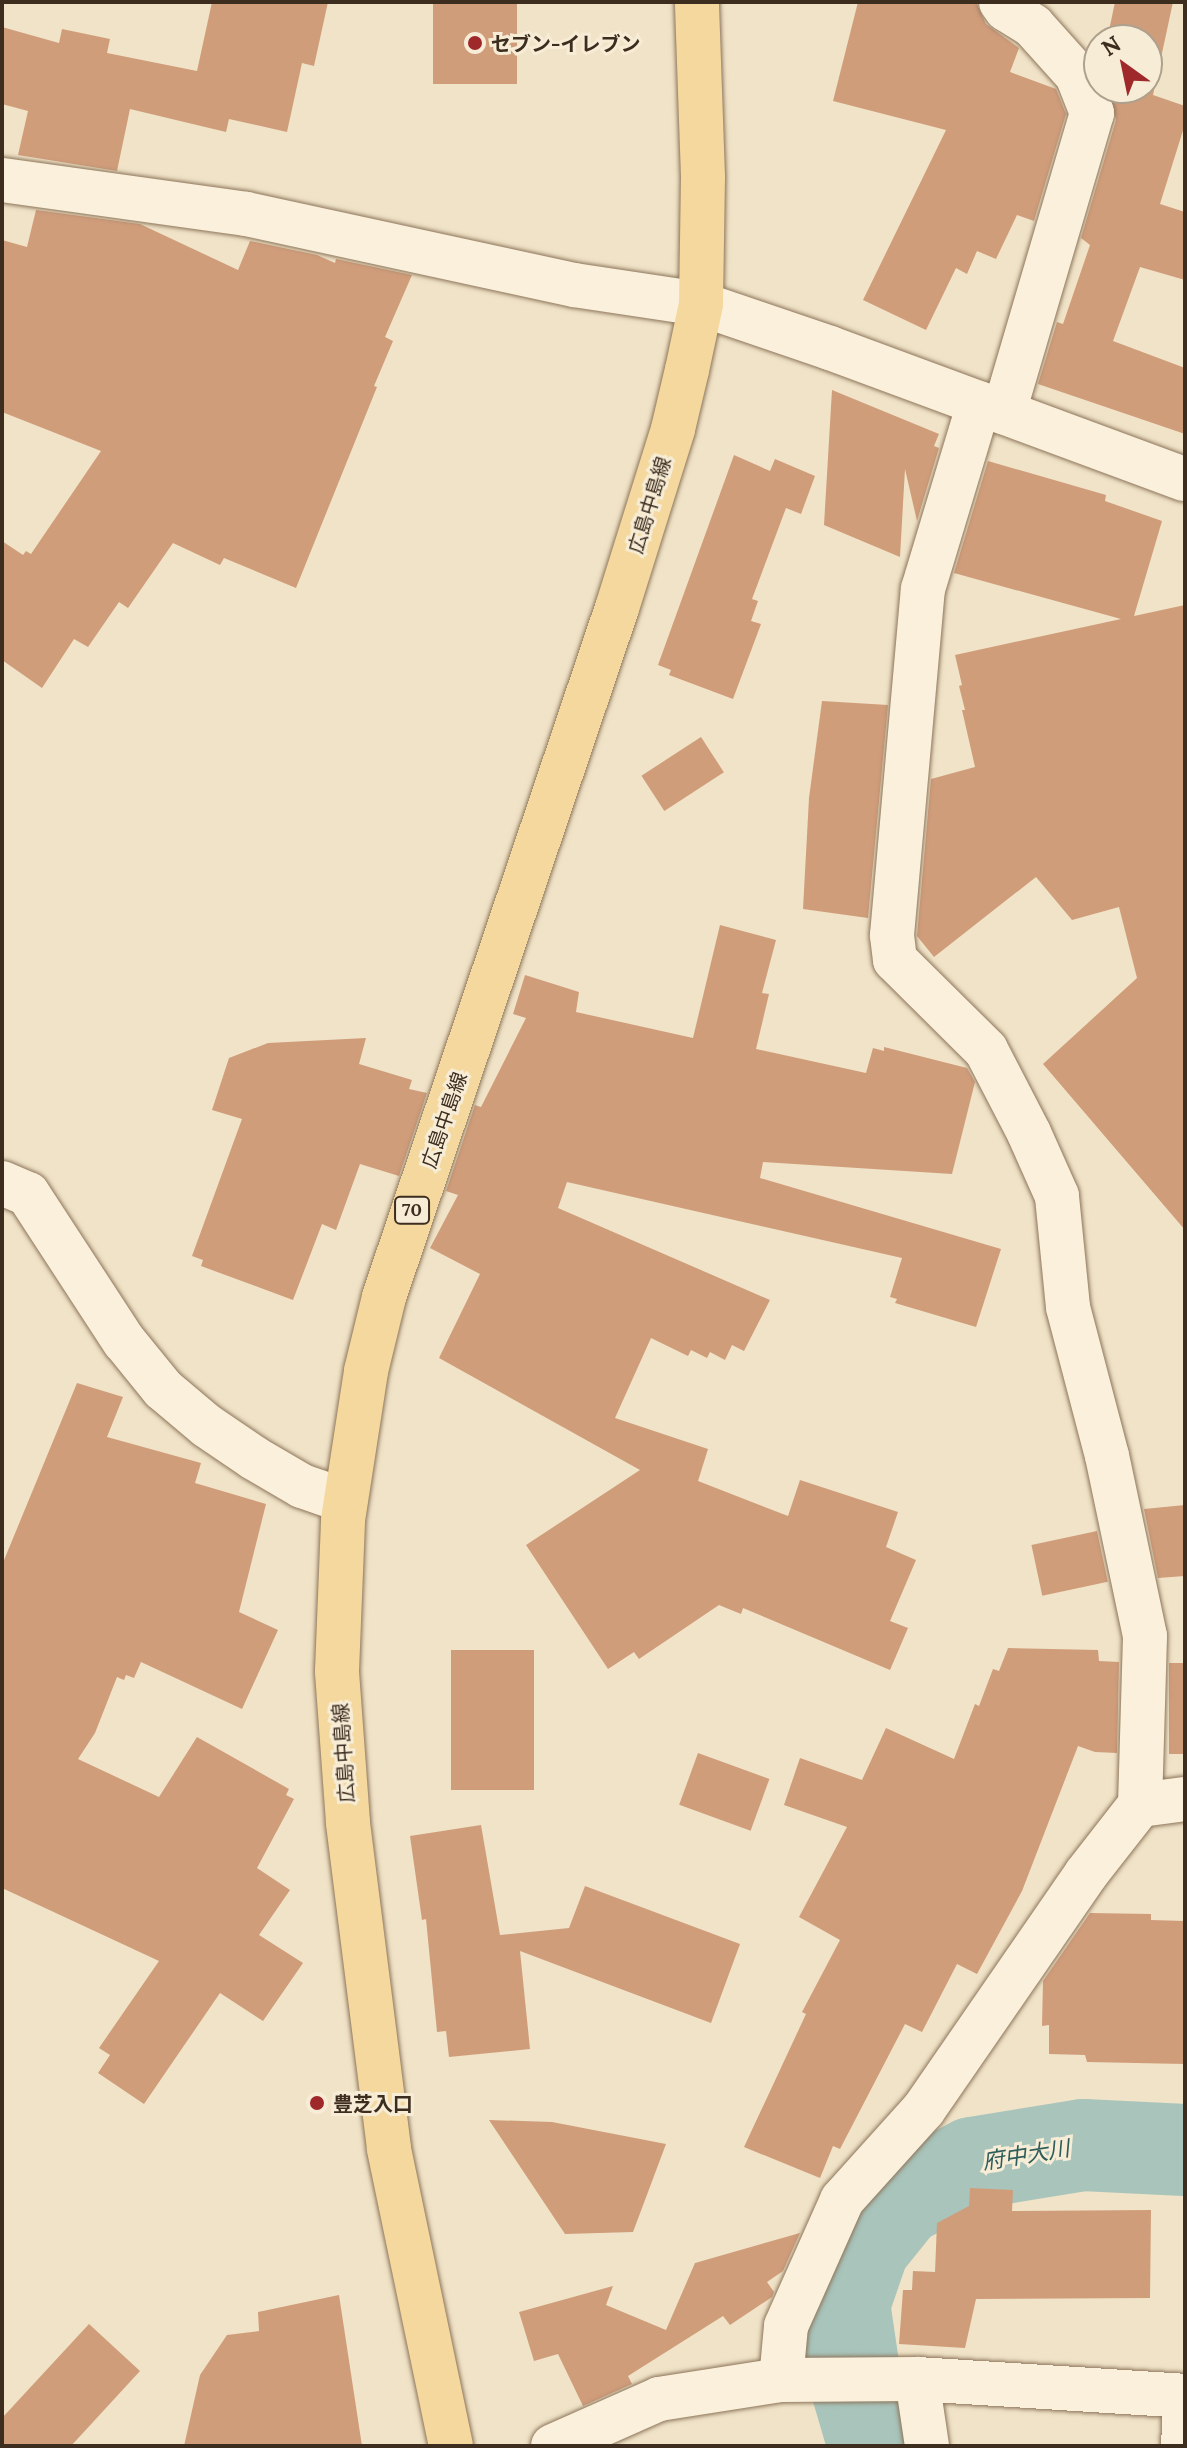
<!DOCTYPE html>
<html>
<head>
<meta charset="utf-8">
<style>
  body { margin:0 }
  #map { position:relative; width:1187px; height:2448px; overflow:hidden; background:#f0e3c7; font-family:Lora,"Noto Sans JP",serif }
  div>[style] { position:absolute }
  .river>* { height:92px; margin:-46px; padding:0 46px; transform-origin:46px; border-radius:46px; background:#a8c4bb }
  .building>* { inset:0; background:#d09d7b; transform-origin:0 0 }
  .roads { filter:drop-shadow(0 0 2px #8d755b) drop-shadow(0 0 2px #8d755b) }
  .minor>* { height:44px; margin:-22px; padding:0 22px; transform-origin:22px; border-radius:22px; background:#faf0db }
  .major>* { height:44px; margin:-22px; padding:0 22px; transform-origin:22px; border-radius:22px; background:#f4d89e }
  .dots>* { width:22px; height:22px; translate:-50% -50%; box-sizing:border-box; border:4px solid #f7edd7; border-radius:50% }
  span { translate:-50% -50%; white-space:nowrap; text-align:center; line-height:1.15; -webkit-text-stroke:6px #f7edd7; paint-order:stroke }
  .shield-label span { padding:2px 6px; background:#f7edd7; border:2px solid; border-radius:6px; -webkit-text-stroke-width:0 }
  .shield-label { font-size:18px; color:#3d2d1f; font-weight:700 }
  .poi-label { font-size:20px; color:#3d2d1f; font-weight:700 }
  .left { translate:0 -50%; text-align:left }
  .street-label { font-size:20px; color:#3d2d1f }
  .water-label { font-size:22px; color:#2e5d59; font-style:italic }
  .frame { position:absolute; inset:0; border:4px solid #3d2d1f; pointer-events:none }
  .north { position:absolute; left:1083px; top:24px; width:80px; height:80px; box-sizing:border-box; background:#f7edd7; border:2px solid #ada08d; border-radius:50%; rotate:327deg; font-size:22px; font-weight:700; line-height:32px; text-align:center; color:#3d2d1f }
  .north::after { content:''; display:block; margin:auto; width:28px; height:36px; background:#9f282b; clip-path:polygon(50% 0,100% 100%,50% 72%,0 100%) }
</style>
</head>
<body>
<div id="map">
  <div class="river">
    <i style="left:874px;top:2446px;width:64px;rotate:-106.4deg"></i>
    <i style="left:856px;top:2385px;width:82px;rotate:-98.4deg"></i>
    <i style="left:844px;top:2304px;width:61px;rotate:-71deg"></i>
    <i style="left:864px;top:2246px;width:59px;rotate:-51.2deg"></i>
    <i style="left:901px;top:2200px;width:81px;rotate:-27.2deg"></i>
    <i style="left:973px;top:2163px;width:111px;rotate:-9.3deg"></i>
    <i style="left:1083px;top:2145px;width:102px;rotate:2.8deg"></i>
  </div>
  <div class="building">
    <i style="clip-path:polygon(212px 2px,328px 2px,314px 66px,302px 63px,287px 132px,229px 119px,226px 132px,130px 109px,117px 171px,18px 155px,28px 111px,2px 104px,2px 27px,59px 43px,62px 29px,110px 39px,107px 53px,197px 71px)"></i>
    <i style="left:433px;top:2px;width:84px;height:82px"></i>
    <i style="clip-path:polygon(858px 2px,976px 2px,986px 24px,1019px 48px,1010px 72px,1056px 89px,1066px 114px,1034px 221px,1017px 215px,996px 259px,977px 251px,967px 274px,956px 268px,926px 330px,863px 300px,946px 130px,833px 101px)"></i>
    <i style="clip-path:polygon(1115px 2px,1173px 2px,1153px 95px,1185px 106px,1185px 124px,1160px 204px,1185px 212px,1185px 280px,1140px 267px,1113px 341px,1185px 368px,1185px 434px,1038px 384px,1057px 322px,1063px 324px,1090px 245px,1081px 238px,1116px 120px,1109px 88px,1147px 88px,1147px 40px,1107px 40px)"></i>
    <i style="clip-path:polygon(36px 210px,140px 224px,238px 270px,250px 241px,317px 255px,335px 263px,336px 259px,412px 275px,385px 337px,393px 341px,374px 386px,377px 387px,296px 588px,224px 558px,220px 565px,173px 543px,128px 608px,119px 602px,88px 647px,74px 639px,42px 688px,2px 660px,2px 541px,23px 555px,26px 551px,31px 554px,101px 451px,2px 412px,2px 240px,27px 247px)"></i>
    <i style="clip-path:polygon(832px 390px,939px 434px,934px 446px,939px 448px,917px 521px,905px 469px,900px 557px,824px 525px)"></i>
    <i style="clip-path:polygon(734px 455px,770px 471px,775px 459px,815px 476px,801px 514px,786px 508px,752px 599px,758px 601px,751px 621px,761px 624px,733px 699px,669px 675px,671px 670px,658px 665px)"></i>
    <i style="clip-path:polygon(988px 461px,1106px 495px,1105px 501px,1162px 521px,1134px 616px,1185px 605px,1185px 1230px,1043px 1064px,1137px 978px,1119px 907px,1072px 920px,1036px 877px,934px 957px,917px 936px,931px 779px,975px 767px,962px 710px,965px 710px,959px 686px,962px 685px,955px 655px,1121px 619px,954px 573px)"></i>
    <i style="clip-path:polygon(822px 701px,888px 705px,868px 918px,803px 909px,809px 798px)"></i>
    <i style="left:701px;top:737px;width:42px;height:71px;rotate:57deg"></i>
    <i style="clip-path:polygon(720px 925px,776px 940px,762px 993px,769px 994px,756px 1049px,866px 1073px,873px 1048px,884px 1051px,884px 1047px,967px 1068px,975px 1082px,952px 1174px,763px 1162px,760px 1178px,1001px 1249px,976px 1327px,895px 1303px,897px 1299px,890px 1297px,902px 1258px,567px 1182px,558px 1208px,770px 1300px,744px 1351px,732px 1345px,725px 1360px,710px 1352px,707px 1358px,691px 1350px,688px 1356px,651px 1338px,615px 1418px,708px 1449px,698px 1481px,788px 1516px,800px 1480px,898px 1512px,886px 1547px,916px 1560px,890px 1621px,908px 1628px,890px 1670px,743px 1608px,741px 1614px,719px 1605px,639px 1659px,634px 1652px,608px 1669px,526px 1545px,640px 1470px,439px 1358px,480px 1274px,430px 1248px,458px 1195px,446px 1191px,475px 1105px,481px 1107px,526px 1018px,513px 1014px,525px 975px,579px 992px,576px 1012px,693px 1038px)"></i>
    <i style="clip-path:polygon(366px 1038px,359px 1064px,412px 1080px,409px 1089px,427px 1093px,399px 1176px,360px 1164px,336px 1230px,322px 1224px,293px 1300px,201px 1266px,203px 1260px,192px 1256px,242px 1119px,212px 1110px,229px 1058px,268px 1043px)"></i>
    <i style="clip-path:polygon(77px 1383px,123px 1397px,107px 1437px,201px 1463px,195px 1483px,266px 1504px,239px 1612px,278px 1630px,242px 1709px,141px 1662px,134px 1678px,126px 1675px,124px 1680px,117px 1677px,95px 1733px,78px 1759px,159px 1797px,197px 1737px,289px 1789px,286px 1795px,294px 1799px,257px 1868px,290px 1890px,259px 1935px,303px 1963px,263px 2021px,220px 1993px,144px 2104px,98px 2073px,110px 2055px,99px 2048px,159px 1961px,2px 1888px,2px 1565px)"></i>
    <i style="clip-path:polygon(1185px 1505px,1185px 1576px,1158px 1578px,1144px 1509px)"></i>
    <i style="left:1097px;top:1531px;width:52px;height:67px;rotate:78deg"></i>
    <i style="clip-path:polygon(1008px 1648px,1098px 1650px,1099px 1661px,1119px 1662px,1117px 1753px,1095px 1752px,1078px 1746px,1022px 1891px,977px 1974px,957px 1964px,922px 2032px,905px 2024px,840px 2149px,833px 2146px,820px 2178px,744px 2147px,806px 2014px,802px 2012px,840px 1940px,799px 1917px,847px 1827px,784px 1805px,800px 1758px,862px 1780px,886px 1728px,954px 1759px,975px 1704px,979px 1706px,993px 1669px,999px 1671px)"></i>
    <i style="left:534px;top:1650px;width:140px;height:83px;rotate:90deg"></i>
    <i style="left:1169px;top:1663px;width:16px;height:91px"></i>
    <i style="left:698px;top:1753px;width:76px;height:55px;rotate:20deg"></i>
    <i style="clip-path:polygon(481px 1825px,500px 1935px,569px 1928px,585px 1886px,740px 1944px,711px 2023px,520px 1951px,530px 2049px,449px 2057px,446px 2031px,437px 2032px,426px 1919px,422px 1920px,410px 1836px)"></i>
    <i style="clip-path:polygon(1090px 1913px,1151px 1914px,1151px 1920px,1185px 1921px,1185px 2064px,1087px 2062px,1085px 2055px,1049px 2054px,1049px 2025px,1042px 2026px,1043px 1981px)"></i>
    <i style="clip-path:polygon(489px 2120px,552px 2122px,666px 2144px,633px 2232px,565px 2234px)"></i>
    <i style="clip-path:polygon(970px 2188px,1013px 2190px,1012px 2211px,1151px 2210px,1150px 2298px,976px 2299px,965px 2348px,899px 2344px,903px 2290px,912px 2290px,913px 2271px,935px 2272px,937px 2223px,969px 2206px)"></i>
    <i style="clip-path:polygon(800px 2233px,783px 2271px,767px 2282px,774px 2292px,772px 2297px,730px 2325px,723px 2316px,628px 2376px,632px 2384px,583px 2406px,558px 2354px,534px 2361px,519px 2312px,613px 2286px,606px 2305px,666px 2330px,695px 2263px)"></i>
    <i style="clip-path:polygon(339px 2295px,362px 2446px,184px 2446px,200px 2375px,227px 2335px,259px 2331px,258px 2312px)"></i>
    <i style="clip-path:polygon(89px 2324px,140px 2371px,71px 2446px,2px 2446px,2px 2418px)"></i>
  </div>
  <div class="roads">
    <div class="minor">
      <i style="left:1001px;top:2px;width:9px;rotate:54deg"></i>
      <i style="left:1006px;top:9px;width:32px;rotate:32deg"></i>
      <i style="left:1033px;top:26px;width:66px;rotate:48.1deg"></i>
      <i style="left:1077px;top:75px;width:41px;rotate:68.5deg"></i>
      <i style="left:1092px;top:113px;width:312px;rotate:106.4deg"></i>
      <i style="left:2px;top:180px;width:246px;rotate:7.9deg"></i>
      <i style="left:246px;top:214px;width:336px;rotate:12.2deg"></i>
      <i style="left:574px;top:285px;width:128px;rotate:8.5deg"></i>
      <i style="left:701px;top:304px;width:136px;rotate:18.8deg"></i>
      <i style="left:830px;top:348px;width:378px;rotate:20.3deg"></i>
      <i style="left:2px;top:1183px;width:28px;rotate:23deg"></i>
      <i style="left:28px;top:1194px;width:176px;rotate:56.9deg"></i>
      <i style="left:124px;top:1341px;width:62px;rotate:50.9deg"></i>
      <i style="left:163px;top:1389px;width:57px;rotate:40.1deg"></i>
      <i style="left:207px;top:1426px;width:57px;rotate:34.2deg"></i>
      <i style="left:254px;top:1458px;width:56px;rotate:30.3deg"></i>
      <i style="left:302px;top:1486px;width:46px;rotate:19.2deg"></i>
      <i style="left:1140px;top:1805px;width:45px;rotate:-7.6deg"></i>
      <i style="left:917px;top:2379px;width:68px;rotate:81.5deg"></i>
      <i style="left:781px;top:2380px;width:54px;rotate:-84.7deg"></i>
      <i style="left:786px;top:2326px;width:138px;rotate:-66deg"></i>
      <i style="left:842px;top:2200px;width:122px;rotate:-48deg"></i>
      <i style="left:924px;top:2109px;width:285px;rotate:-55.4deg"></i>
      <i style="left:1086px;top:1874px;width:88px;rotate:-52deg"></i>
      <i style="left:1140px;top:1805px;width:169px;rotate:-88.3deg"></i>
      <i style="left:1145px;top:1636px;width:184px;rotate:-101.9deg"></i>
      <i style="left:1107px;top:1456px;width:154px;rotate:-104.7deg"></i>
      <i style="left:1068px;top:1307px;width:112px;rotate:-95.7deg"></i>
      <i style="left:1057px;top:1196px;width:69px;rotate:-114deg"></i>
      <i style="left:1029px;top:1133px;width:93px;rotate:-117.4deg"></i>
      <i style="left:986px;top:1050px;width:128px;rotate:-135.3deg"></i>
      <i style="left:895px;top:960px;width:25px;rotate:-97deg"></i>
      <i style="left:892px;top:935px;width:347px;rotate:-84.9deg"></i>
      <i style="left:923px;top:589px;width:194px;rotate:-73.2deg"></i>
      <i style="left:553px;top:2446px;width:116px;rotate:-23.9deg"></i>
      <i style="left:659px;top:2399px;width:123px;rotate:-8.9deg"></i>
      <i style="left:781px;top:2380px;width:136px;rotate:-0.4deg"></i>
      <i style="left:917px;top:2379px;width:269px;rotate:3.6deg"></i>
      <i style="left:1183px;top:2446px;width:42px;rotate:-87.3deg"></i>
    </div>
    <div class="major">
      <i style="left:451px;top:2446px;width:304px;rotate:-101.8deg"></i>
      <i style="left:389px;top:2148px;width:329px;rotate:-97.2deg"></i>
      <i style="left:348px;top:1822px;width:151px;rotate:-94.2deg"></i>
      <i style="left:337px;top:1671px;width:151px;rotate:-87.7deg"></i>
      <i style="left:343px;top:1520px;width:151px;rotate:-81.2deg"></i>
      <i style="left:366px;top:1371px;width:76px;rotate:-76.3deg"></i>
      <i style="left:384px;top:1297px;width:727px;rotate:-71.32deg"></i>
      <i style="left:617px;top:608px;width:188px;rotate:-72.6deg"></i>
      <i style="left:673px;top:429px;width:61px;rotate:-76.7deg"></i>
      <i style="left:687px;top:370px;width:67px;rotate:-78deg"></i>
      <i style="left:701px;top:304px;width:127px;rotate:-89.1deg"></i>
      <i style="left:703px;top:177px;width:175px;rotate:-92deg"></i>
    </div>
  </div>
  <div class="dots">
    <i style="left:475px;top:43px;background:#9f282b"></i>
    <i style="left:317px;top:2103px;background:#9f282b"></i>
  </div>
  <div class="shield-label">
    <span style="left:412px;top:1210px">70</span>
  </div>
  <div class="poi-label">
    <span class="left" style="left:491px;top:43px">セブン-イレブン</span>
    <span class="left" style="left:333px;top:2103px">豊芝入口</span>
  </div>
  <div class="street-label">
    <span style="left:649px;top:505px;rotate:-73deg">広島中島線</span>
    <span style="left:444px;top:1120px;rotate:-71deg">広島中島線</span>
    <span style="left:343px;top:1753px;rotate:-94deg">広島中島線</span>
  </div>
  <div class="water-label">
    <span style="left:1026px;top:2155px;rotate:-9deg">府中大川</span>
  </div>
  <div class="frame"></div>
  <div class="north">N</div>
</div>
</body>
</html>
